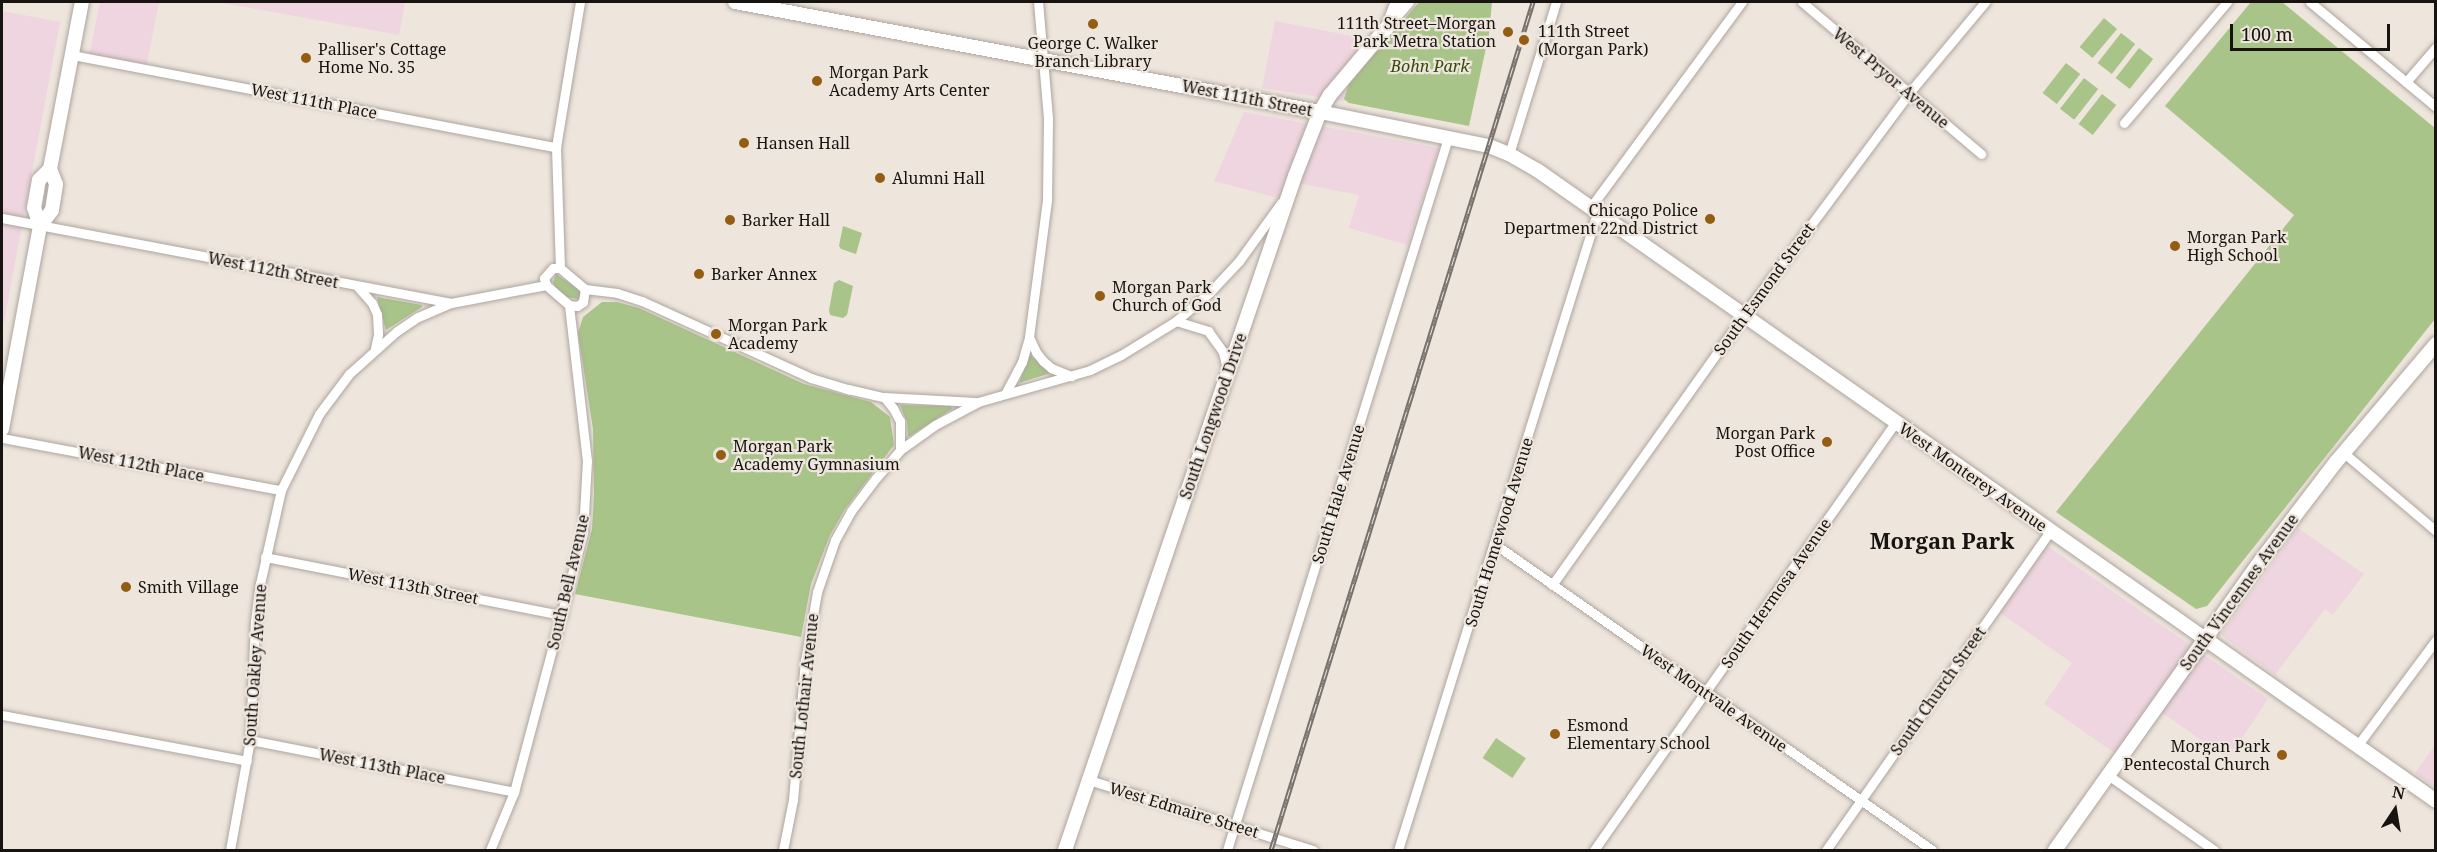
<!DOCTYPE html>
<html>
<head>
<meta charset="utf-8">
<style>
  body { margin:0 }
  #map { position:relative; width:2437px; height:852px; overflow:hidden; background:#eee5dd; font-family:"Noto Serif",serif }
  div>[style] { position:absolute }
  .commercial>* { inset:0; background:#eed5df }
  .green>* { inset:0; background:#a9c488; transform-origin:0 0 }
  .roads { filter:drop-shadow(0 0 2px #ada59e) drop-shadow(0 0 2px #ada59e) }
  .street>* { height:9px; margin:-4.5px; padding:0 4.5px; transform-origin:4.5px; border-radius:4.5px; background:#fff }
  .secondary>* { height:14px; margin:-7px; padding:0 7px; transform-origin:7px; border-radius:7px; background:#fff }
  .rail>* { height:5px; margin-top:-2.5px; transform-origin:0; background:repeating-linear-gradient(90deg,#eee5dd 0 9px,#78726d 0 18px); box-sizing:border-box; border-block:2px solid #78726d }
  .dots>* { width:16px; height:16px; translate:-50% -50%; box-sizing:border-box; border:3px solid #eee5dd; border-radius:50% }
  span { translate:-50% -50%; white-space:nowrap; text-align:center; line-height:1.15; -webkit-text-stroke:4.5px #eee5dd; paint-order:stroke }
  .poi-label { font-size:16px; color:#161310 }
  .right { translate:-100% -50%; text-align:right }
  .left { translate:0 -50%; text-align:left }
  .park-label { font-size:16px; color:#344b08; font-style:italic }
  .street-label { font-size:16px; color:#161310 }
  .district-label { font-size:22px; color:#161310; font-weight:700 }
  .frame { position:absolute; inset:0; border:3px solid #161310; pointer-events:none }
  .north { position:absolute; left:2365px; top:780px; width:60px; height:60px; -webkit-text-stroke:4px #eee5dd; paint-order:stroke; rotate:12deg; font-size:16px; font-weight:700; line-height:24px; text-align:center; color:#161310 }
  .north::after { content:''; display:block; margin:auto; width:21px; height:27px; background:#161310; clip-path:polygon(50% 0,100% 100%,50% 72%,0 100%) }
  .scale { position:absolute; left:2230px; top:24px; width:160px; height:27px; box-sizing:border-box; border:3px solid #161310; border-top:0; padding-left:8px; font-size:18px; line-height:21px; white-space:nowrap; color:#161310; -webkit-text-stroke:4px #eee5dd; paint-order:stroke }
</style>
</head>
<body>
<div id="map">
  <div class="commercial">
    <i style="clip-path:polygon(100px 2px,159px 2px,146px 68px,89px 57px)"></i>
    <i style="clip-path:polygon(218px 2px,405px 2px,399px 35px)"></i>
    <i style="clip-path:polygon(2px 11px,60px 22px,2px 332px)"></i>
    <i style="clip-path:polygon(1275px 21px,1383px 42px,1344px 99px,1345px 101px,1262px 88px)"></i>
    <i style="clip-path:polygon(1244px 112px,1439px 148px,1408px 245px,1349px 228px,1359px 195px,1293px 182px,1282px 199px,1214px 181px)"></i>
    <i style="clip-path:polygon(2298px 528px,2364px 574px,2333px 615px,2325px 609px,2275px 675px,2221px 635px)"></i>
    <i style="clip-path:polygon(2043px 543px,2268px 699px,2228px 759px,2157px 709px,2122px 758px,2044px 704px,2072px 663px,1996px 610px)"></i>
    <i style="clip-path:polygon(2435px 745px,2435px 787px,2415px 773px)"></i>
  </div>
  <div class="green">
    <i style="clip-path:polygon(1419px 2px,1492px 2px,1489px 34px,1469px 126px,1349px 103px,1344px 99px,1349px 84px)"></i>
    <i style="clip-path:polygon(2251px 2px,2282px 2px,2435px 128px,2435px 319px,2207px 606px,2196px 609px,2056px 512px,2294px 215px,2165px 106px)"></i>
    <i style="left:2104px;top:18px;width:17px;height:38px;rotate:40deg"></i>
    <i style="left:2121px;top:33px;width:18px;height:38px;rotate:38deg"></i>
    <i style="left:2139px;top:48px;width:18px;height:38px;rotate:38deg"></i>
    <i style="left:2066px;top:63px;width:18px;height:38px;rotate:38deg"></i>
    <i style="left:2084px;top:78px;width:18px;height:39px;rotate:38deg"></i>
    <i style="left:2102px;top:94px;width:18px;height:38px;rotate:38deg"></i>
    <i style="clip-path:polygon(843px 226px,862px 233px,856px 254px,841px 249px,839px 246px)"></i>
    <i style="clip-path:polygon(556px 274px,578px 289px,581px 294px,578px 299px,565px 297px,555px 287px,553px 282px)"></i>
    <i style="clip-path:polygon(839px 280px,853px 286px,847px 315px,843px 318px,830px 315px,829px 310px,834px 283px)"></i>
    <i style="clip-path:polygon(377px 297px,422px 305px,422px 307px,386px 330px)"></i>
    <i style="clip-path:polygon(602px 302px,617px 302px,639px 308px,804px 384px,871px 402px,890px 417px,894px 445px,845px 509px,830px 535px,811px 584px,801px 637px,575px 594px,592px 529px,594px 494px,593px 429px,578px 333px,583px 317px)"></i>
    <i style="clip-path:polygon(1030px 355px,1051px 373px,1019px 383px)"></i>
    <i style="clip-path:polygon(900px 405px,951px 406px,952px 409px,910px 436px,908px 436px,907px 422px)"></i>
    <i style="left:1496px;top:738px;width:36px;height:24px;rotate:34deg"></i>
  </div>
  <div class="roads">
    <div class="street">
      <i style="left:1802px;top:2px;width:235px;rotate:40.3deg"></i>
      <i style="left:2310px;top:2px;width:164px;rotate:39.8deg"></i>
      <i style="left:1395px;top:18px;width:21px;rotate:-49deg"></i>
      <i style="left:72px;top:55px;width:493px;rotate:10.8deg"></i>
      <i style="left:2406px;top:82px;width:46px;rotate:-49.4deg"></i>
      <i style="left:2124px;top:123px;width:159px;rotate:-49.6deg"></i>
      <i style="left:1509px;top:154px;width:159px;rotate:-72.8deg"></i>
      <i style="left:1590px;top:208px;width:256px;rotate:-53.6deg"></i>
      <i style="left:2px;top:218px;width:457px;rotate:10.7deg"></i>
      <i style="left:451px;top:303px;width:97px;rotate:-10.7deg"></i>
      <i style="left:553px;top:268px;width:7px"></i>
      <i style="left:560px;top:268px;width:33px;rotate:40deg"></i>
      <i style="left:585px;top:289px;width:13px;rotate:99deg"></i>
      <i style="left:583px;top:302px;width:7px;rotate:146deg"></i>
      <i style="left:577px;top:306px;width:8px;rotate:-173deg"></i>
      <i style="left:569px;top:305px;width:30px;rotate:-139deg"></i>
      <i style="left:546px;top:285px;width:7px;rotate:-106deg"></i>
      <i style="left:544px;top:278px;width:13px;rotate:-48deg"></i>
      <i style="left:560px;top:268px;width:121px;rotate:-91.9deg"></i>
      <i style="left:556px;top:147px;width:147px;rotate:-80.6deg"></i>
      <i style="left:358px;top:287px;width:21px;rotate:49deg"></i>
      <i style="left:372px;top:303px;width:12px;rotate:66deg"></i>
      <i style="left:377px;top:314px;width:21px;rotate:87deg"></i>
      <i style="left:378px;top:335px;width:13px;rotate:103deg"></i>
      <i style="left:585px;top:289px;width:32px;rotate:7deg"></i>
      <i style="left:617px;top:293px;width:26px;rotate:18deg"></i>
      <i style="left:642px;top:301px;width:186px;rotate:24.5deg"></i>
      <i style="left:811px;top:378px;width:39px;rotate:17deg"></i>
      <i style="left:848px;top:389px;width:37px;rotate:13deg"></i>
      <i style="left:884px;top:397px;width:91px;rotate:3.1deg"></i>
      <i style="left:1176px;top:321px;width:34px;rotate:17deg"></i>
      <i style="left:1208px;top:331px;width:26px;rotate:54deg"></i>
      <i style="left:1223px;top:352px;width:18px;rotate:77deg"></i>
      <i style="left:1029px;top:337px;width:17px;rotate:65deg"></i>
      <i style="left:1036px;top:352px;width:11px;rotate:52deg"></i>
      <i style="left:1043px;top:361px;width:11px;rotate:41deg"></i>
      <i style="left:1051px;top:368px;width:22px;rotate:22deg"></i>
      <i style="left:1005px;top:394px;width:36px;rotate:-62deg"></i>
      <i style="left:1022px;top:362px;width:26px;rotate:-74deg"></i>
      <i style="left:1029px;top:337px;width:137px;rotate:-82.5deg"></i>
      <i style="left:1047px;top:201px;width:83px;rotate:-89.3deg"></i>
      <i style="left:1048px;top:118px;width:116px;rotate:-94.9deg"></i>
      <i style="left:884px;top:397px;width:14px;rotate:51deg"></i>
      <i style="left:893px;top:408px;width:15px;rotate:62deg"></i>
      <i style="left:900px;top:421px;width:29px;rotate:90deg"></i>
      <i style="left:2px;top:438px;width:284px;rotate:10.6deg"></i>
      <i style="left:2344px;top:453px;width:121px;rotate:40.3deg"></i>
      <i style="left:1496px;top:545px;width:532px;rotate:34.97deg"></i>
      <i style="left:265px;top:557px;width:303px;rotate:11.1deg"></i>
      <i style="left:1552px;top:585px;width:330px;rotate:-54.6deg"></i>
      <i style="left:1743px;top:316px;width:278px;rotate:-53.3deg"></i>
      <i style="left:1909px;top:93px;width:119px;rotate:-50.1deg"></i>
      <i style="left:2px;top:715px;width:249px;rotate:10.6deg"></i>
      <i style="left:250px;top:740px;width:269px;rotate:11.1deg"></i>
      <i style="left:2357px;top:746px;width:132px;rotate:-53.3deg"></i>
      <i style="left:2108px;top:775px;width:130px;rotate:35.3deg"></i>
      <i style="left:1089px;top:780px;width:235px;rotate:17.4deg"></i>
      <i style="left:230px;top:850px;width:112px;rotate:-79.7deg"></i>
      <i style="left:250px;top:740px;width:118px;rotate:-87.6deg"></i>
      <i style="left:255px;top:622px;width:38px;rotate:-83deg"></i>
      <i style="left:260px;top:584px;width:96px;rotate:-77.4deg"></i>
      <i style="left:281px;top:490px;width:85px;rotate:-63.4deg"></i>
      <i style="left:319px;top:414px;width:50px;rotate:-53.1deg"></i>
      <i style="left:349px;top:374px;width:64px;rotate:-41.9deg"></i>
      <i style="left:397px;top:331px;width:25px;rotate:-34deg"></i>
      <i style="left:418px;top:317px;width:36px;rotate:-23deg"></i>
      <i style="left:490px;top:850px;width:63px;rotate:-67.5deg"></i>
      <i style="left:514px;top:792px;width:269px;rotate:-75.1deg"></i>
      <i style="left:583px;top:532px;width:71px;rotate:-86.8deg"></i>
      <i style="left:587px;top:461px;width:157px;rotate:-96.6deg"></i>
      <i style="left:783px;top:850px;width:51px;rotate:-78.7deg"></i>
      <i style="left:793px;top:800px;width:140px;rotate:-85.1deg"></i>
      <i style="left:805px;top:661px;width:70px;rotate:-80.1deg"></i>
      <i style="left:817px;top:592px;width:55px;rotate:-70.9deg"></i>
      <i style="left:835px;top:540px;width:33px;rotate:-61deg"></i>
      <i style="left:851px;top:511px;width:41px;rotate:-52.9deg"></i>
      <i style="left:876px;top:478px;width:37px;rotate:-49deg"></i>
      <i style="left:900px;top:450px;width:43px;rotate:-35.5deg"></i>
      <i style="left:935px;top:425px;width:49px;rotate:-28.1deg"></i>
      <i style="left:978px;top:402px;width:116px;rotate:-15.9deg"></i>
      <i style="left:1090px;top:370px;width:34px;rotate:-26deg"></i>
      <i style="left:1121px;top:355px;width:65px;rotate:-31.7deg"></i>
      <i style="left:1176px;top:321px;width:45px;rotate:-40.5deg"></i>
      <i style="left:1210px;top:292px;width:42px;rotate:-46.9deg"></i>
      <i style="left:1239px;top:261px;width:72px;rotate:-54.1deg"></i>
      <i style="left:1227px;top:850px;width:746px;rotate:-72.76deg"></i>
      <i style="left:1398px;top:850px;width:667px;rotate:-72.65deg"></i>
      <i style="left:1594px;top:850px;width:522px;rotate:-54.82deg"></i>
      <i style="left:1826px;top:850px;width:390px;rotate:-54.9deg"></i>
    </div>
    <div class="secondary">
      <i style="left:735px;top:2px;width:595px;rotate:10.65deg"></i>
      <i style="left:1320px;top:112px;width:172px;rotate:11.4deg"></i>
      <i style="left:1489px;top:146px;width:22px;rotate:22deg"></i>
      <i style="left:1509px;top:154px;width:32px;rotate:30deg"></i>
      <i style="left:1537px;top:170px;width:1098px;rotate:35.06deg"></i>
      <i style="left:40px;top:226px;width:19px;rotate:-108deg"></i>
      <i style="left:34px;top:208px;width:17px;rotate:-80deg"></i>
      <i style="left:37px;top:191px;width:11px;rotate:-80deg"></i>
      <i style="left:39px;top:180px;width:16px;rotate:-45deg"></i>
      <i style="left:2px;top:429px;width:207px;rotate:-79.4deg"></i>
      <i style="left:40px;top:226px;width:20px;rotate:-53deg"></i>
      <i style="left:52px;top:210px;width:26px;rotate:-81deg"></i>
      <i style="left:56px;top:184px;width:16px;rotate:-112deg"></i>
      <i style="left:50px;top:169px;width:170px;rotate:-79.2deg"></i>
      <i style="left:1065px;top:850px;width:712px;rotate:-71.16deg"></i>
      <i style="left:1295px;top:176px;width:69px;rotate:-68.7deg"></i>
      <i style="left:1320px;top:112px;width:20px;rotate:-60deg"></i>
      <i style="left:1330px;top:95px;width:92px;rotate:-49.9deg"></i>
      <i style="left:1389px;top:25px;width:25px;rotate:-69deg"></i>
      <i style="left:2055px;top:850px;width:357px;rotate:-54.6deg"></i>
      <i style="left:2262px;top:559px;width:122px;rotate:-52.7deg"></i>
      <i style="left:2336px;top:462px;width:155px;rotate:-49.7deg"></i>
    </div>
  </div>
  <div class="rail">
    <i style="left:1271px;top:850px;width:888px;rotate:-72.83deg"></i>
  </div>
  <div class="dots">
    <i style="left:1093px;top:24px;background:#935d13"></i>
    <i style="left:1508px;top:32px;background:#935d13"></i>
    <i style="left:1524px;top:40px;background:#935d13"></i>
    <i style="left:306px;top:58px;background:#935d13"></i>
    <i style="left:817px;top:81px;background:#935d13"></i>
    <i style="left:744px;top:143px;background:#935d13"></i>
    <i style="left:880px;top:178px;background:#935d13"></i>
    <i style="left:1710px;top:219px;background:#935d13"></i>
    <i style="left:730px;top:220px;background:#935d13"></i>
    <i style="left:2175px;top:246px;background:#935d13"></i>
    <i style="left:699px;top:274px;background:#935d13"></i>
    <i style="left:1100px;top:296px;background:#935d13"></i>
    <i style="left:716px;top:334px;background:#935d13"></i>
    <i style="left:1827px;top:442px;background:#935d13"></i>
    <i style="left:721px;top:455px;background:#935d13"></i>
    <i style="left:126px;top:587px;background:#935d13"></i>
    <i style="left:1555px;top:734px;background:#935d13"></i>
    <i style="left:2282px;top:755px;background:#935d13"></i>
  </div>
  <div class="poi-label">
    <span class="right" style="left:1496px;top:32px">111th Street–Morgan<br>Park Metra Station</span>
    <span class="left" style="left:1538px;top:40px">111th Street<br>(Morgan Park)</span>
    <span style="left:1093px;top:52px">George C. Walker<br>Branch Library</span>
    <span class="left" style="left:318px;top:58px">Palliser's Cottage<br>Home No. 35</span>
    <span class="left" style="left:829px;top:81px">Morgan Park<br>Academy Arts Center</span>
    <span class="left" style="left:756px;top:143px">Hansen Hall</span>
    <span class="left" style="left:892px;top:178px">Alumni Hall</span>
    <span class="right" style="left:1698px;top:219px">Chicago Police<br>Department 22nd District</span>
    <span class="left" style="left:742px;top:220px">Barker Hall</span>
    <span class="left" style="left:2187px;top:246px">Morgan Park<br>High School</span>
    <span class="left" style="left:711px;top:274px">Barker Annex</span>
    <span class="left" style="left:1112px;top:296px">Morgan Park<br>Church of God</span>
    <span class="left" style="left:728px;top:334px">Morgan Park<br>Academy</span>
    <span class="right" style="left:1815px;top:442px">Morgan Park<br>Post Office</span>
    <span class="left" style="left:733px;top:455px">Morgan Park<br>Academy Gymnasium</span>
    <span class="left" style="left:138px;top:587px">Smith Village</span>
    <span class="left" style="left:1567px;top:734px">Esmond<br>Elementary School</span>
    <span class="right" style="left:2270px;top:755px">Morgan Park<br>Pentecostal Church</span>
  </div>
  <div class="park-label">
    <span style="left:1430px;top:66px">Bohn Park</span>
  </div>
  <div class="street-label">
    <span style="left:1891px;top:78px;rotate:40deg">West Pryor Avenue</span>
    <span style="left:1247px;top:98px;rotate:11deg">West 111th Street</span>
    <span style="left:314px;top:101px;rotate:11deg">West 111th Place</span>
    <span style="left:273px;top:270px;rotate:11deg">West 112th Street</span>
    <span style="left:1764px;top:289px;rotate:-54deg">South Esmond Street</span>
    <span style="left:1213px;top:416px;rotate:-71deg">South Longwood Drive</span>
    <span style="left:141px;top:464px;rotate:11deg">West 112th Place</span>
    <span style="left:1973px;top:477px;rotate:35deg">West Monterey Avenue</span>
    <span style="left:1338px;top:494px;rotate:-73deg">South Hale Avenue</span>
    <span style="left:1499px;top:532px;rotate:-73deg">South Homewood Avenue</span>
    <span style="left:568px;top:582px;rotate:-77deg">South Bell Avenue</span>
    <span style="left:413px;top:586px;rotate:11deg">West 113th Street</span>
    <span style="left:2239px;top:592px;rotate:-54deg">South Vincennes Avenue</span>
    <span style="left:1776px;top:593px;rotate:-55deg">South Hermosa Avenue</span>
    <span style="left:255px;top:665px;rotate:-86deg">South Oakley Avenue</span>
    <span style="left:1938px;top:691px;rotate:-55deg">South Church Street</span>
    <span style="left:804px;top:696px;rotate:-84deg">South Lothair Avenue</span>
    <span style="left:1714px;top:698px;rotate:35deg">West Montvale Avenue</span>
    <span style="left:382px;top:766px;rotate:11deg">West 113th Place</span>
    <span style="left:1184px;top:810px;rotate:17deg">West Edmaire Street</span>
  </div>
  <div class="district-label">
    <span style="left:1942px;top:541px">Morgan Park</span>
  </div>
  <div class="frame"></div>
  <div class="north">N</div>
  <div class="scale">100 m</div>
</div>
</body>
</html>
